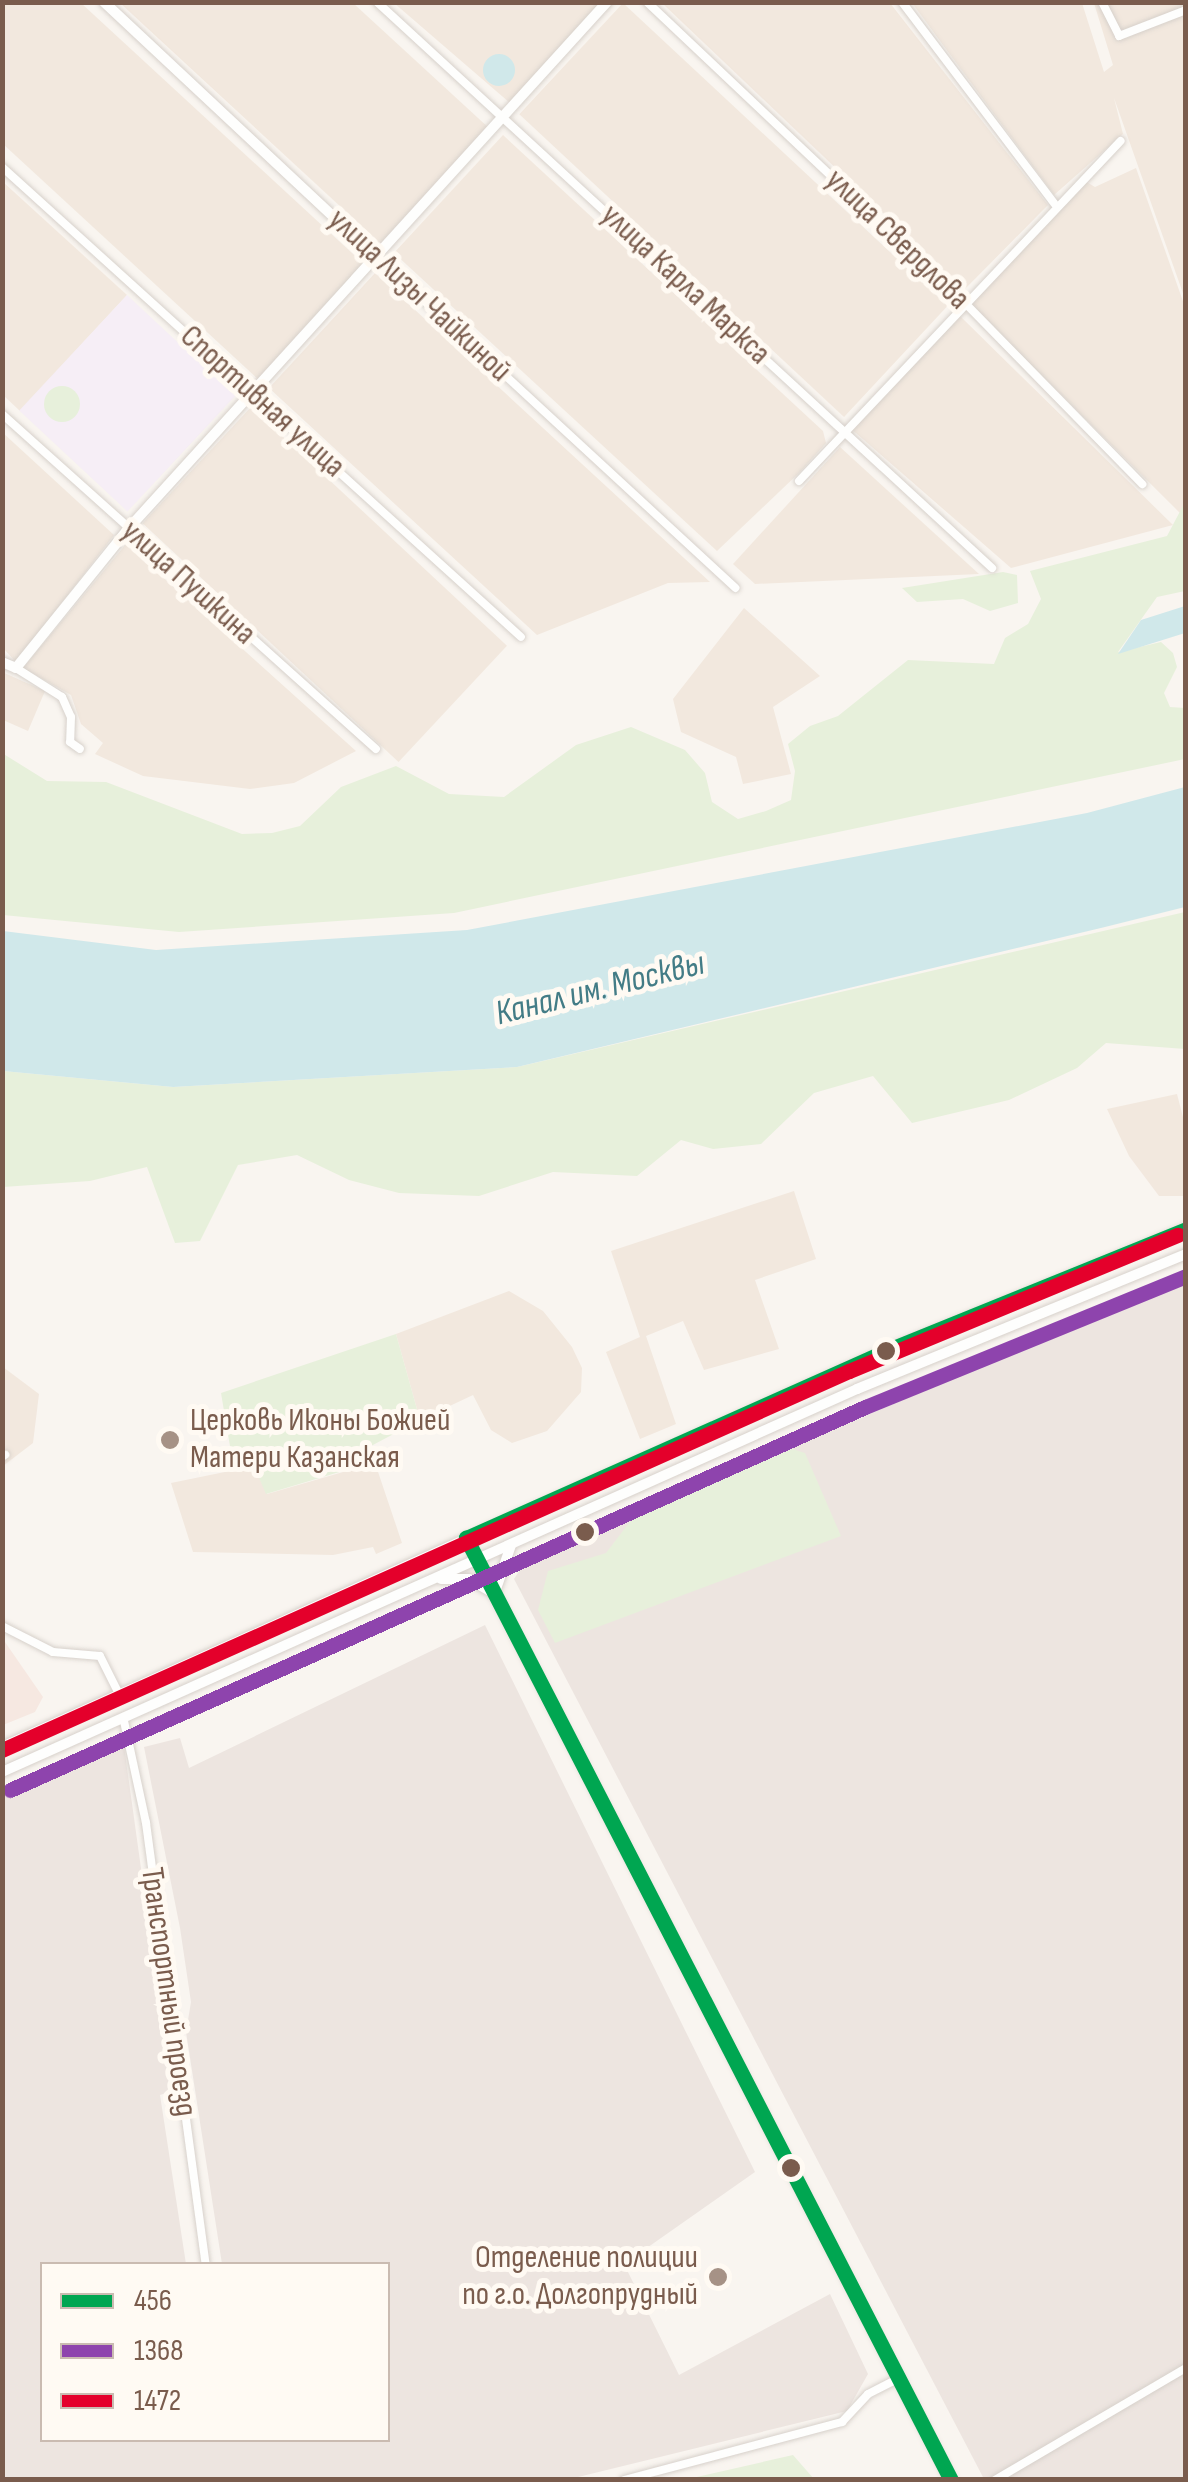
<!DOCTYPE html>
<html>
<head>
<meta charset="utf-8">
<style>
  body { margin:0 }
  #map { position:relative; width:1188px; height:2482px; overflow:hidden; background:#f9f5f0; font-family:"Sofia Sans Condensed",sans-serif }
  div>[style] { position:absolute }
  .residential>* { inset:0; background:#f2e8de; transform-origin:0 0 }
  .commercial>* { inset:0; background:#f6e8e1 }
  .industrial>* { inset:0; background:#ede5e0 }
  .education>* { inset:0; background:#f6eef6; transform-origin:0 0 }
  .green>* { inset:0; background:#e7f0db }
  .round { border-radius:50% }
  .water>* { inset:0; background:#d0e8ea }
  .roads { filter:drop-shadow(0 0 2px #d7d1cb) drop-shadow(0 0 2px #d7d1cb) }
  .street>* { height:8px; margin:-4px; padding:0 4px; transform-origin:4px; border-radius:4px; background:#fefefd }
  .secondary>* { height:10px; margin:-5px; padding:0 5px; transform-origin:5px; border-radius:5px; background:#fefefd }
  .bus-1>* { height:15px; margin:-7.5px; padding:0 7.5px; transform-origin:7.5px; border-radius:7.5px; background:#00a651 }
  .bus-2>* { height:15px; margin:-7.5px; padding:0 7.5px; transform-origin:7.5px; border-radius:7.5px; background:#8e44ad }
  .bus-3>* { height:15px; margin:-7.5px; padding:0 7.5px; transform-origin:7.5px; border-radius:7.5px; background:#e4002b }
  .dots>* { width:28px; height:28px; translate:-50% -50%; box-sizing:border-box; border:5px solid #fffaf3; border-radius:50% }
  span { translate:-50% -50%; white-space:nowrap; text-align:center; line-height:1.15; -webkit-text-stroke:10px #fffaf3; paint-order:stroke }
  .street-label { font-size:32px; color:#7a5c4d }
  .poi-label { font-size:32px; color:#7a5c4d }
  .left { translate:0 -50%; text-align:left }
  .right { translate:-100% -50%; text-align:right }
  .water-label { font-size:35px; color:#437c86; font-style:italic }
  .frame { position:absolute; inset:0; border:5px solid #7a5c4d; pointer-events:none }
  .legend { position:absolute; left:40px; top:2262px; width:350px; height:180px; box-sizing:border-box; background:#fffaf3; border:2px solid #cabbb1; margin:0; padding:12px 18px; list-style:none; font-size:30px; color:#7a5c4d }
  .legend li { display:flex; align-items:center; gap:20px; height:50px }
  .legend b { width:50px; border:2px solid #cabbb1 }
</style>
</head>
<body>
<div id="map">
  <div class="residential">
    <i style="clip-path:polygon(2px 3px,81px 3px,365px 265px,259px 380px,3px 144px)"></i>
    <i style="clip-path:polygon(120px 3px,353px 3px,490px 129px,382px 245px)"></i>
    <i style="clip-path:polygon(394px 3px,599px 3px,510px 103px)"></i>
    <i style="left:623px;top:3px;width:444px;height:152px;rotate:43deg"></i>
    <i style="clip-path:polygon(662px 3px,890px 3px,1048px 205px,964px 290px)"></i>
    <i style="clip-path:polygon(912px 3px,1082px 3px,1104px 72px,1113px 65px,1094px 3px,1185px 3px,1185px 299px,1114px 98px,1123px 134px,1054px 195px)"></i>
    <i style="clip-path:polygon(503px 135px,823px 431px,826px 443px,801px 471px,717px 551px,394px 253px)"></i>
    <i style="clip-path:polygon(1136px 168px,1185px 307px,1183px 516px,969px 303px,1085px 181px,1095px 187px)"></i>
    <i style="clip-path:polygon(3px 182px,127px 295px,20px 411px,3px 395px)"></i>
    <i style="clip-path:polygon(375px 273px,710px 582px,668px 583px,537px 635px,269px 388px)"></i>
    <i style="clip-path:polygon(959px 315px,1173px 525px,1011px 568px,849px 427px)"></i>
    <i style="left:251px;top:407px;width:350px;height:159px;rotate:43deg"></i>
    <i style="clip-path:polygon(2px 432px,114px 535px,16px 662px,3px 648px)"></i>
    <i style="clip-path:polygon(840px 447px,979px 574px,755px 584px,733px 564px)"></i>
    <i style="clip-path:polygon(126px 544px,356px 751px,294px 783px,250px 789px,143px 776px,95px 754px,103px 743px,81px 724px,71px 695px,23px 668px)"></i>
    <i style="clip-path:polygon(744px 608px,820px 676px,773px 707px,791px 774px,743px 784px,736px 757px,681px 732px,673px 699px)"></i>
    <i style="clip-path:polygon(2px 672px,45px 691px,28px 731px,3px 720px)"></i>
    <i style="clip-path:polygon(1177px 1094px,1185px 1125px,1185px 1196px,1159px 1196px,1129px 1156px,1107px 1109px)"></i>
    <i style="clip-path:polygon(794px 1191px,816px 1259px,755px 1280px,779px 1349px,704px 1370px,683px 1321px,646px 1336px,676px 1424px,640px 1439px,606px 1352px,640px 1337px,611px 1251px)"></i>
    <i style="clip-path:polygon(509px 1291px,543px 1311px,572px 1347px,582px 1368px,581px 1392px,547px 1431px,512px 1443px,491px 1430px,473px 1395px,420px 1420px,396px 1334px)"></i>
    <i style="clip-path:polygon(3px 1367px,39px 1394px,33px 1443px,3px 1466px)"></i>
    <i style="clip-path:polygon(373px 1457px,402px 1543px,376px 1554px,373px 1547px,333px 1555px,193px 1552px,171px 1483px,254px 1466px,267px 1494px,357px 1468px)"></i>
  </div>
  <div class="commercial">
    <i style="clip-path:polygon(5px 1642px,43px 1697px,35px 1712px,3px 1725px)"></i>
  </div>
  <div class="industrial">
    <i style="clip-path:polygon(1185px 1279px,1185px 2479px,984px 2479px,514px 1579px,525px 1562px)"></i>
    <i style="clip-path:polygon(485px 1625px,755px 2172px,624px 2264px,679px 2375px,830px 2294px,868px 2374px,847px 2411px,570px 2479px,3px 2479px,3px 1792px,124px 1746px,172px 2091px,160px 2095px,186px 2264px,42px 2264px,42px 2440px,388px 2440px,388px 2264px,222px 2264px,186px 2032px,191px 2002px,180px 1928px,144px 1747px,180px 1738px,189px 1768px)"></i>
  </div>
  <div class="education">
    <i style="left:127px;top:295px;width:148px;height:158px;rotate:43deg"></i>
  </div>
  <div class="green">
    <i class="round" style="left:44px;top:386px;width:36px;height:36px"></i>
    <i style="clip-path:polygon(1185px 502px,1185px 591px,1157px 597px,1118px 652px,1161px 642px,1173px 653px,1177px 667px,1164px 693px,1170px 707px,1185px 708px,1185px 759px,454px 913px,179px 932px,3px 915px,2px 753px,47px 781px,106px 782px,242px 834px,272px 833px,300px 826px,341px 787px,396px 766px,449px 794px,504px 797px,576px 745px,631px 727px,685px 750px,705px 773px,712px 802px,738px 819px,766px 811px,791px 800px,795px 771px,788px 744px,810px 726px,838px 716px,908px 660px,994px 664px,1005px 638px,1028px 624px,1041px 599px,1030px 571px,1167px 536px)"></i>
    <i style="clip-path:polygon(1003px 572px,1017px 575px,1018px 603px,990px 611px,963px 599px,917px 602px,902px 588px)"></i>
    <i style="clip-path:polygon(1185px 912px,1185px 1049px,1106px 1043px,1077px 1068px,1009px 1100px,912px 1123px,873px 1076px,814px 1093px,761px 1144px,713px 1149px,681px 1140px,637px 1176px,553px 1172px,479px 1196px,399px 1193px,349px 1180px,297px 1155px,238px 1165px,200px 1241px,175px 1243px,147px 1167px,90px 1181px,3px 1187px,3px 1071px,173px 1087px,517px 1067px)"></i>
    <i style="clip-path:polygon(396px 1334px,420px 1420px,371px 1446px,346px 1470px,266px 1494px,254px 1466px,233px 1464px,221px 1393px)"></i>
    <i style="clip-path:polygon(792px 1449px,805px 1453px,841px 1536px,555px 1643px,538px 1610px,548px 1571px,606px 1553px,632px 1519px)"></i>
    <i style="clip-path:polygon(793px 2455px,814px 2479px,688px 2479px)"></i>
  </div>
  <div class="water">
    <i class="round" style="left:483px;top:54px;width:32px;height:32px"></i>
    <i style="clip-path:polygon(1185px 606px,1185px 633px,1118px 654px,1141px 620px)"></i>
    <i style="clip-path:polygon(1185px 787px,1185px 907px,1105px 927px,517px 1067px,173px 1087px,3px 1071px,3px 931px,156px 950px,467px 930px,1087px 813px)"></i>
  </div>
  <div class="roads">
    <div class="street">
      <i style="left:377px;top:2px;width:836px;rotate:42.62deg"></i>
      <i style="left:647px;top:2px;width:436px;rotate:43.4deg"></i>
      <i style="left:964px;top:302px;width:255px;rotate:45.6deg"></i>
      <i style="left:902px;top:2px;width:253px;rotate:52.9deg"></i>
      <i style="left:1102px;top:2px;width:38px;rotate:63deg"></i>
      <i style="left:1119px;top:36px;width:72px;rotate:-21.2deg"></i>
      <i style="left:2px;top:167px;width:700px;rotate:42.16deg"></i>
      <i style="left:379px;top:259px;width:485px;rotate:42.7deg"></i>
      <i style="left:2px;top:414px;width:502px;rotate:41.85deg"></i>
      <i style="left:799px;top:481px;width:468px;rotate:-46.6deg"></i>
      <i style="left:16px;top:668px;width:54px;rotate:32.2deg"></i>
      <i style="left:62px;top:697px;width:22px;rotate:66deg"></i>
      <i style="left:71px;top:717px;width:25px;rotate:92deg"></i>
      <i style="left:70px;top:742px;width:12px;rotate:35deg"></i>
      <i style="left:2px;top:1457px;width:4px;rotate:-34deg"></i>
      <i style="left:2px;top:1626px;width:57px;rotate:27deg"></i>
      <i style="left:53px;top:1652px;width:47px;rotate:4.9deg"></i>
      <i style="left:100px;top:1656px;width:45px;rotate:63.4deg"></i>
      <i style="left:124px;top:1721px;width:104px;rotate:77.8deg"></i>
      <i style="left:146px;top:1823px;width:445px;rotate:82.3deg"></i>
      <i style="left:624px;top:2480px;width:226px;rotate:-14.9deg"></i>
      <i style="left:842px;top:2422px;width:38px;rotate:-47deg"></i>
      <i style="left:868px;top:2394px;width:36px;rotate:-27deg"></i>
      <i style="left:995px;top:2480px;width:221px;rotate:-30.4deg"></i>
    </div>
    <div class="secondary">
      <i style="left:104px;top:2px;width:376px;rotate:43.1deg"></i>
      <i style="left:2px;top:662px;width:15px;rotate:23deg"></i>
      <i style="left:16px;top:668px;width:179px;rotate:-51.1deg"></i>
      <i style="left:128px;top:529px;width:712px;rotate:-47.73deg"></i>
      <i style="left:466px;top:1538px;width:1060px;rotate:62.76deg"></i>
      <i style="left:441px;top:1579px;width:28px"></i>
      <i style="left:469px;top:1579px;width:24px;rotate:30deg"></i>
      <i style="left:494px;top:1595px;width:53px;rotate:-71.2deg"></i>
      <i style="left:2px;top:1747px;width:969px;rotate:-24.13deg"></i>
      <i style="left:886px;top:1351px;width:324px;rotate:-22.1deg"></i>
      <i style="left:2px;top:1772px;width:937px;rotate:-24.13deg"></i>
      <i style="left:857px;top:1389px;width:356px;rotate:-22.3deg"></i>
    </div>
  </div>
  <div class="bus-1">
    <i style="left:951px;top:2480px;width:1060px;rotate:-117.24deg"></i>
    <i style="left:466px;top:1538px;width:460px;rotate:-24deg"></i>
    <i style="left:886px;top:1351px;width:324px;rotate:-22.1deg"></i>
  </div>
  <div class="bus-2">
    <i style="left:10px;top:1790px;width:937px;rotate:-24.13deg"></i>
    <i style="left:865px;top:1407px;width:347px;rotate:-22.2deg"></i>
  </div>
  <div class="bus-3">
    <i style="left:2px;top:1750px;width:928px;rotate:-24.11deg"></i>
    <i style="left:849px;top:1371px;width:356px;rotate:-22.5deg"></i>
  </div>
  <div class="dots">
    <i style="left:886px;top:1351px;background:#7a5c4d"></i>
    <i style="left:170px;top:1440px;background:#a69286"></i>
    <i style="left:585px;top:1532px;background:#7a5c4d"></i>
    <i style="left:791px;top:2168px;background:#7a5c4d"></i>
    <i style="left:718px;top:2277px;background:#a69286"></i>
  </div>
  <div class="street-label">
    <span style="left:897px;top:240px;rotate:44deg">улица Свердлова</span>
    <span style="left:685px;top:285px;rotate:43deg">улица Карла Маркса</span>
    <span style="left:419px;top:296px;rotate:43deg">улица Лизы Чайкиной</span>
    <span style="left:262px;top:402px;rotate:42deg">Спортивная улица</span>
    <span style="left:188px;top:583px;rotate:42deg">улица Пушкина</span>
    <span style="left:168px;top:1992px;rotate:82deg">Транспортный проезд</span>
  </div>
  <div class="poi-label">
    <span class="left" style="left:190px;top:1440px">Церковь Иконы Божией<br>Матери Казанская</span>
    <span class="right" style="left:698px;top:2277px">Отделение полиции<br>по г.о. Долгопрудный</span>
  </div>
  <div class="water-label">
    <span style="left:600px;top:989px;rotate:-14deg">Канал им. Москвы</span>
  </div>
  <div class="frame"></div>
  <ul class="legend">
  <li><b style="height:12px;background:#00a651"></b>456</li>
  <li><b style="height:12px;background:#8e44ad"></b>1368</li>
  <li><b style="height:12px;background:#e4002b"></b>1472</li>
  </ul>
</div>
</body>
</html>
